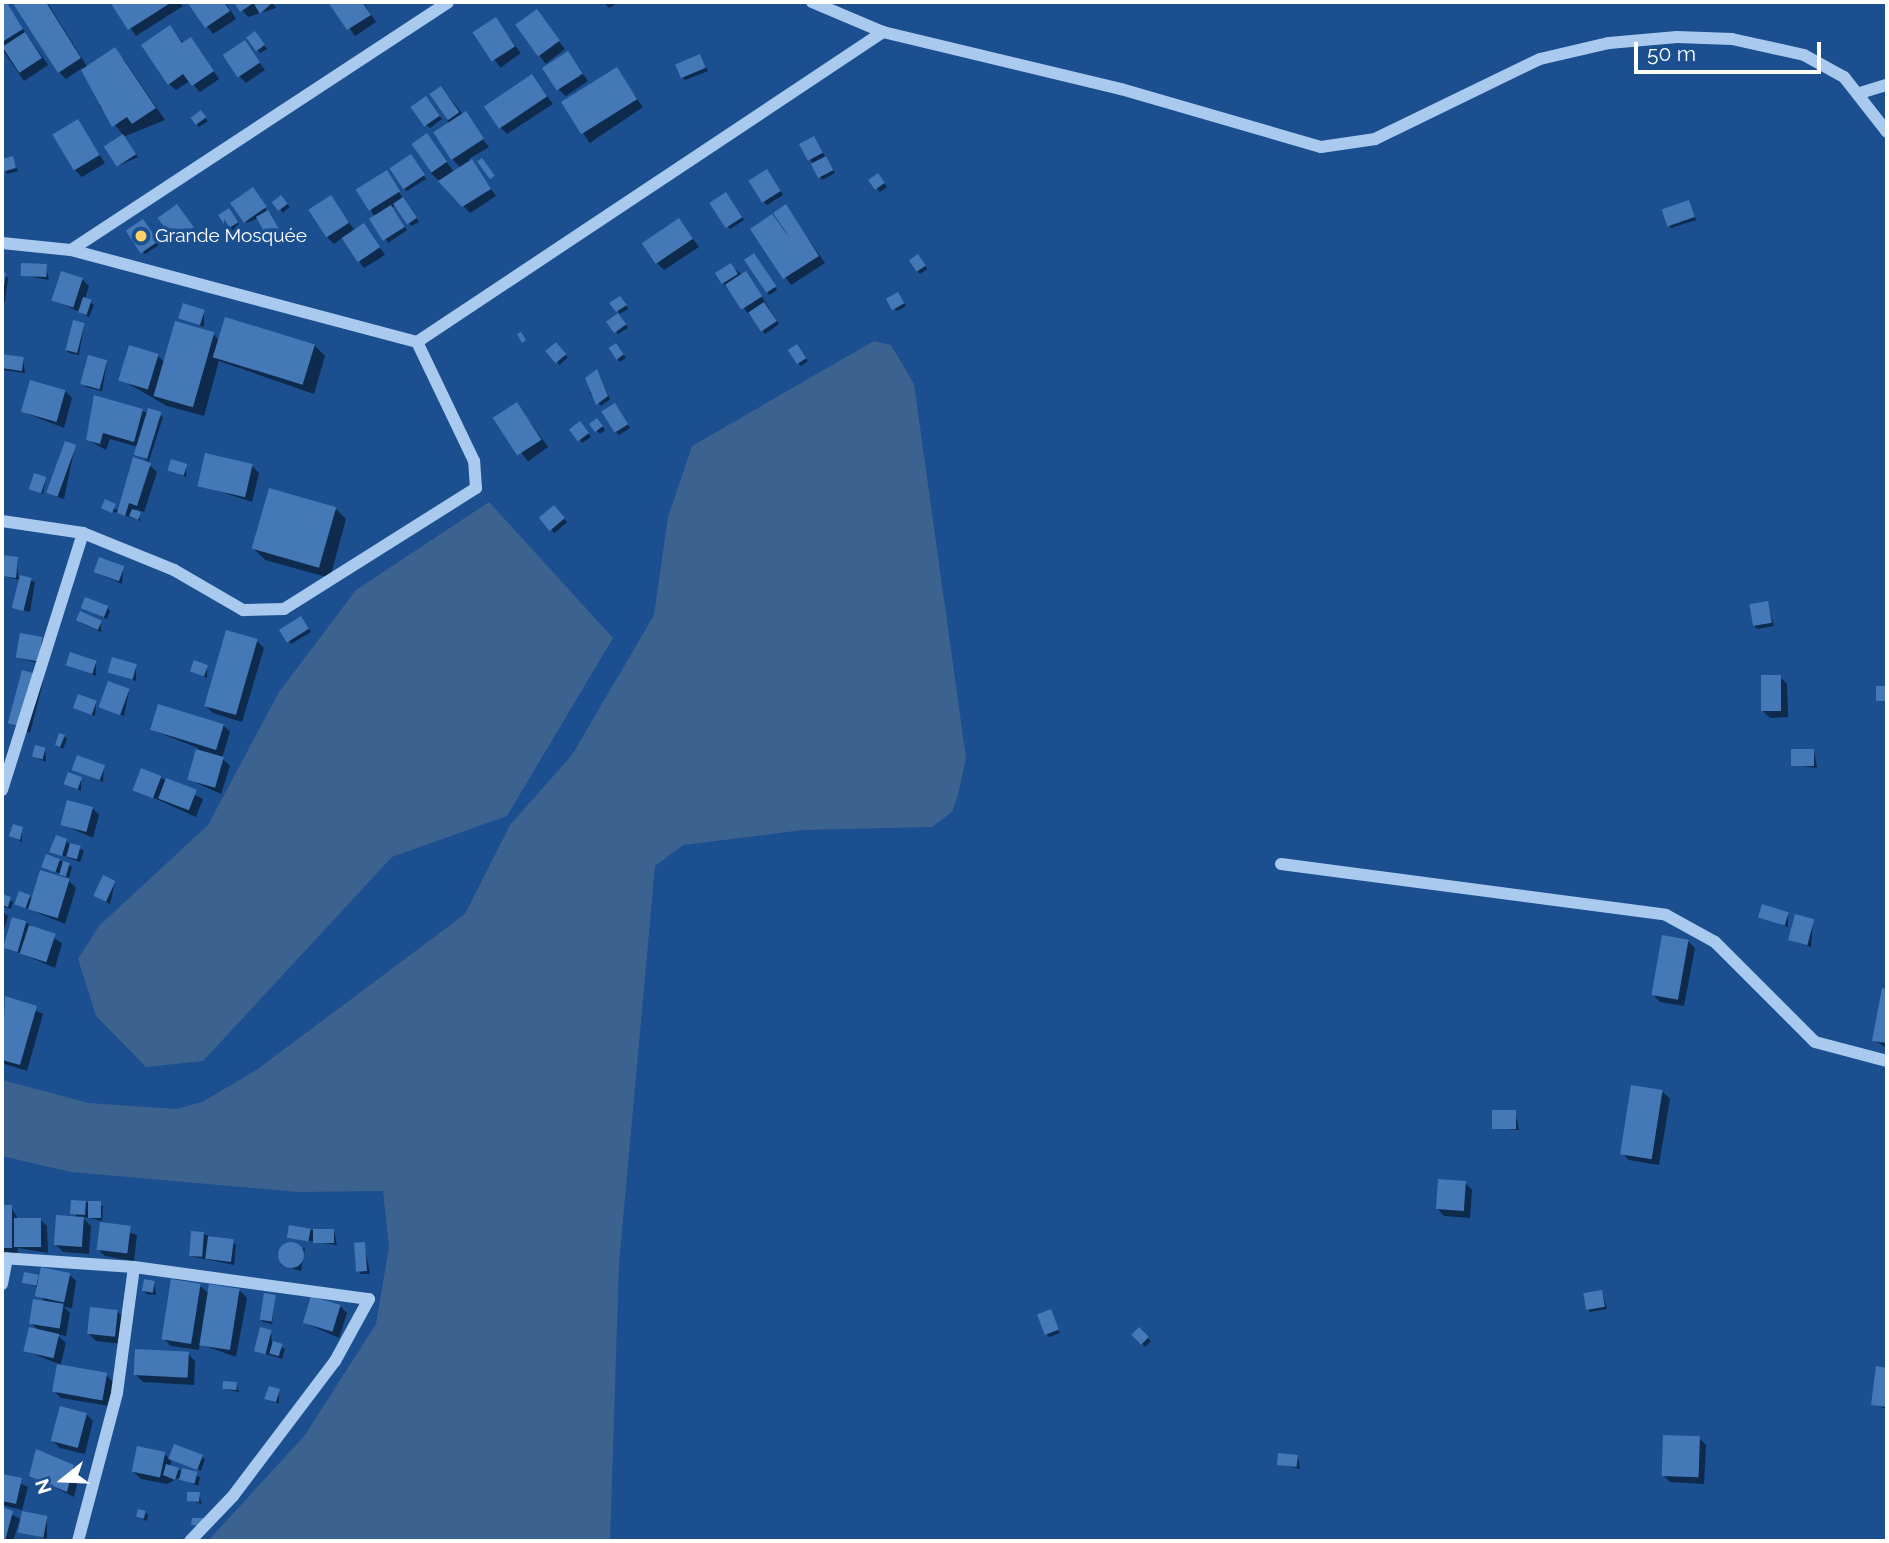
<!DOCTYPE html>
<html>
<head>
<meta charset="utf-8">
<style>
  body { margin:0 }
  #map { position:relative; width:1889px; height:1543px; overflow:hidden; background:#1b4f8f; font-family:Raleway,sans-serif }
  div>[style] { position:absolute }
  .water>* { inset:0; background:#3c6290 }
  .shadow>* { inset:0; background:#0007; transform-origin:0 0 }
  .building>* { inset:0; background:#4478b7; transform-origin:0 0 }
  .round { border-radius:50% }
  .minor>* { height:12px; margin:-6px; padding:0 6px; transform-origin:6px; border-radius:6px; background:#a9c9ee }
  .dots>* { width:19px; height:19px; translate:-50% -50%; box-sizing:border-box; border:4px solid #1b4f8f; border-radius:50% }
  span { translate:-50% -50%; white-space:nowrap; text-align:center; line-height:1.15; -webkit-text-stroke:7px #1b4f8f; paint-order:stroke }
  .poi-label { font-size:19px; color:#fff }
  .left { translate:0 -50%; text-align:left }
  .frame { position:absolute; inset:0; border:4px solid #fff; pointer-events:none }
  .north { position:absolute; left:28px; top:1445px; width:70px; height:70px; -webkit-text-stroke:5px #1b4f8f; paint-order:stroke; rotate:252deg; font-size:19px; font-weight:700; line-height:28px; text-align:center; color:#fff }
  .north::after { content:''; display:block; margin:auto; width:24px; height:32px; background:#fff; clip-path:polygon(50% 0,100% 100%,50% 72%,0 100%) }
  .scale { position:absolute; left:1634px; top:42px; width:187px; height:32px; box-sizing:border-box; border:4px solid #fff; border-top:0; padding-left:9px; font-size:21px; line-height:24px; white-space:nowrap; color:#fff; -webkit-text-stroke:5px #1b4f8f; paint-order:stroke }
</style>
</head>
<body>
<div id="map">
  <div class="water">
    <i style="clip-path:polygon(874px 341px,891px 345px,914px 384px,966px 758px,958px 795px,952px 812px,932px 827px,803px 830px,683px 845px,655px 866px,619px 1264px,610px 1541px,208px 1541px,305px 1435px,376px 1324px,389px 1247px,383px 1191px,298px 1192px,71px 1172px,2px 1156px,2px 1080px,89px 1103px,176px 1109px,202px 1102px,255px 1071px,465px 914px,510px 825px,572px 755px,654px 615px,668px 517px,692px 446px)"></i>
    <i style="clip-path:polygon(489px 502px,613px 638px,507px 816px,392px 857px,203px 1061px,146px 1067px,96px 1016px,78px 959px,99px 926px,208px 825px,279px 692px,356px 590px)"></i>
  </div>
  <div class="shadow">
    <i style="clip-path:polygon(15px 2px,47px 2px,88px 68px,115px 50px,125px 61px,165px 120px,123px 137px,138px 157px,118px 166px,106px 148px,124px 136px,99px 105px,105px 102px,82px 68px,66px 79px,59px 72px)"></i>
    <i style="clip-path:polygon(112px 2px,178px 2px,183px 6px,136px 36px)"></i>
    <i style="clip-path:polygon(225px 2px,236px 19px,213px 34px,190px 3px)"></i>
    <i style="clip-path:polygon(236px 2px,272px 2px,276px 8px,248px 17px)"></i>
    <i style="clip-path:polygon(330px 2px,363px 2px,376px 22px,355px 36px)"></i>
    <i style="clip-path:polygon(604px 2px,616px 2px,617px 3px,609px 8px)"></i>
    <i style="clip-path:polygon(6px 5px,48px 65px,24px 81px,2px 49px)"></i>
    <i style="left:536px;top:11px;width:48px;height:24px;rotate:53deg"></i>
    <i style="left:496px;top:19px;width:42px;height:25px;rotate:54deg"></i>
    <i style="clip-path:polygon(170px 27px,184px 44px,197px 46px,219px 79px,200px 92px,190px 81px,176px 90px,169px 84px)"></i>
    <i style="clip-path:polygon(258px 36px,267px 49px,260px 53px,248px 38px)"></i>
    <i style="clip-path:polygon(245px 42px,265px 70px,246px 83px,239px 76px)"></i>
    <i style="clip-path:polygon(568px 54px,588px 81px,566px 96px,559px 90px)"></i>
    <i style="clip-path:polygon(700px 56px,708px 71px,685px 80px,682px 77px)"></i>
    <i style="left:617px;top:69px;width:46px;height:64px;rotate:56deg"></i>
    <i style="clip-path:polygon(532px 76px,553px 104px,507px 134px,500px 127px)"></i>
    <i style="clip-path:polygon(444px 91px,489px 147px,469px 159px,496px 196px,470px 213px,431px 173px,427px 135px,454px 172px,461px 168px,452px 159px)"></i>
    <i style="clip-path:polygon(429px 102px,442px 119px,430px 128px,427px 125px)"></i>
    <i style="clip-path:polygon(203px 115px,208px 121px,199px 127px,192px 118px)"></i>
    <i style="clip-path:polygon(77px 121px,105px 163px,82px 177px,75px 170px)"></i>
    <i style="clip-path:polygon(816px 141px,835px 173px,822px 180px,802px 144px)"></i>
    <i style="clip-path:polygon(12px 158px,18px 171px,7px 174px,2px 161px)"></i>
    <i style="clip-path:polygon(413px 159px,426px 179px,407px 191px,404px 189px)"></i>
    <i style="clip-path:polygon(386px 173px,419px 222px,411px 226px,396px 205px,391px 208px,407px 230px,388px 243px,371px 210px)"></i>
    <i style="clip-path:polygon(770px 174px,783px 195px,767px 205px,764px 202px)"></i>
    <i style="clip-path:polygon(880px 178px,887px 187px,880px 192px,877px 189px)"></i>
    <i style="clip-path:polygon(255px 192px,284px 238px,274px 243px,259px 218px,246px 223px)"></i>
    <i style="left:281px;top:197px;width:13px;height:9px;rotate:48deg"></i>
    <i style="clip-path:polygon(331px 197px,355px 231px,364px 225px,385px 255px,364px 268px,342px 238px,334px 244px,327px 237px,310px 211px)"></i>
    <i style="clip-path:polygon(729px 197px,744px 220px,730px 229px,712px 203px)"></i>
    <i style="clip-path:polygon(1689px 202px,1696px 220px,1671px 228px,1668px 225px)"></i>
    <i style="clip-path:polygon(786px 207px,825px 263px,791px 285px,752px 229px,771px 217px,784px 229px)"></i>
    <i style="clip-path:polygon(180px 209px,195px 230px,178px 242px,175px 239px)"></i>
    <i style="clip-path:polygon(231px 213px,240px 225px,232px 231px,229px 228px)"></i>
    <i style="clip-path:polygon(679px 220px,699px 247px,664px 270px,657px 263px)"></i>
    <i style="clip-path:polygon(146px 224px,159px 245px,145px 254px,143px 251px)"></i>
    <i style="clip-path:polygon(757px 258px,777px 290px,769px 295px,746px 260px)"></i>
    <i style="clip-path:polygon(921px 259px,927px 269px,920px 274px,917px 271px)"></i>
    <i style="clip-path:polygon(46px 266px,49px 280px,22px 275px)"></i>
    <i style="clip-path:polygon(734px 269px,752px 281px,779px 324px,765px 334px,723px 283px)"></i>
    <i style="clip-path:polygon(2px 273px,8px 278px,5px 302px,2px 302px)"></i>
    <i style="clip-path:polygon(82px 279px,89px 286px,85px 299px,94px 305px,89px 317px,55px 300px)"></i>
    <i style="clip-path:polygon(900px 297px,906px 306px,897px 311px,894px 308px)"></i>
    <i style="clip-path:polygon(623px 301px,628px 309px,618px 315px,628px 328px,618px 334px,609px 322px,620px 314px,612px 304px)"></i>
    <i style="clip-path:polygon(204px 311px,204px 327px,180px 318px)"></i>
    <i style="clip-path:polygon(84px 325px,79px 355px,69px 353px,66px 350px)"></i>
    <i style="clip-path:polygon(213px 334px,220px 341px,314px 345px,325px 356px,314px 394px,219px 361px,204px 416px,167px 406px,120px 379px,158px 356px,165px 363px)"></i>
    <i style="left:556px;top:344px;width:18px;height:11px;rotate:49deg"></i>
    <i style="clip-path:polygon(797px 346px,808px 361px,801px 366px,798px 363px)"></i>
    <i style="clip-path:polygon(619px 348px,626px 358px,620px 362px,610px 349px)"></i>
    <i style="clip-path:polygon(2px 356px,23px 359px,25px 373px,3px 370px)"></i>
    <i style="clip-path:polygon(107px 362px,102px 391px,86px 387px,83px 384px)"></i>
    <i style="clip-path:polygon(597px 371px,610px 399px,601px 406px,590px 393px)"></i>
    <i style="clip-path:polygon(65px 391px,72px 398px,64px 428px,23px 412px)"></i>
    <i style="left:517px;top:404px;width:53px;height:25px;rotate:54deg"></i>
    <i style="clip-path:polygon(618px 408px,630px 428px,619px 435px,616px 432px)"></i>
    <i style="clip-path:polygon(142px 411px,163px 417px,148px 464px,157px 472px,144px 512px,135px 509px,141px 521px,103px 508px,120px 510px,148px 461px,135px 454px,138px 447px,110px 439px,106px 450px,88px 440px)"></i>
    <i style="clip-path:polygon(600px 423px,605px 430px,600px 434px,592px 425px)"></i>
    <i style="clip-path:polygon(583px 426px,591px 437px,582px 443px,572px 429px)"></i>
    <i style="clip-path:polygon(75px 446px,64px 499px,54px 496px,51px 493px)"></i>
    <i style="clip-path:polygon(186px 465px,186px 477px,170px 470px)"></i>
    <i style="clip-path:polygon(252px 466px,259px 473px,252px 502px,200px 485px)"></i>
    <i style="clip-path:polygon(45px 479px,43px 494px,31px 488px)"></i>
    <i style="left:554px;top:507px;width:20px;height:17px;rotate:49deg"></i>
    <i style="clip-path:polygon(335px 508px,346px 519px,330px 578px,265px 560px,254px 549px)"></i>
    <i style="clip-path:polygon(3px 557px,17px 559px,18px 577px,35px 582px,30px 612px,16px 608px,21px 580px,2px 576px)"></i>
    <i style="clip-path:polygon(123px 568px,122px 584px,95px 572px)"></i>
    <i style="clip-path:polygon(1767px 603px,1774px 626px,1757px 629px,1754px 626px)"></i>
    <i style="clip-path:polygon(83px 608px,107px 608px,110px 611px,107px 619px)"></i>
    <i style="clip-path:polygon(81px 613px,101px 623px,101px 632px,81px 623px)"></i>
    <i style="clip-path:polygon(304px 621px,311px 632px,291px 644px,282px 630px)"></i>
    <i style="clip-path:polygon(43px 639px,42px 664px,18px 658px)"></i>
    <i style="clip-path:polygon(257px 641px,264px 648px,242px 722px,213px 713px,206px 706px)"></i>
    <i style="clip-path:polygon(96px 663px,96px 676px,68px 664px)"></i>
    <i style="clip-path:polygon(136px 665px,136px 681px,110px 671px)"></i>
    <i style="clip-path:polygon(207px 666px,207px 678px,192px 671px)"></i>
    <i style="clip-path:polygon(36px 676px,43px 682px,30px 733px,11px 723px)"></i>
    <i style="clip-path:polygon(1780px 677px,1787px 684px,1788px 717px,1770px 718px,1763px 711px)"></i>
    <i style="clip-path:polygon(129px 691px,124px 716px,101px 706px)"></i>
    <i style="clip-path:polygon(96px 702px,95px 716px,75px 708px)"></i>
    <i style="clip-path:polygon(223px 725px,230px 732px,222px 758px,230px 766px,221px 794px,188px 779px,198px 748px,152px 730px)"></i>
    <i style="clip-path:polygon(64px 736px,67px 739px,63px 749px,57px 745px)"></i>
    <i style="clip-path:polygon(45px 749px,46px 762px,34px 757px)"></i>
    <i style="clip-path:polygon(1814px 751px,1817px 768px,1793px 765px)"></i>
    <i style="clip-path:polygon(104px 767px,103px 782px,73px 769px)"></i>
    <i style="clip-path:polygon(81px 778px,81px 791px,65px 783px)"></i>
    <i style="clip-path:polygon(161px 778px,203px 799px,196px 817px,134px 789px)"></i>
    <i style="clip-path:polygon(92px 808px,99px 815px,93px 838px,62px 824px)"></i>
    <i style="clip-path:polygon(22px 829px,22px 842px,11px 836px)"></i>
    <i style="clip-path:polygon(57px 837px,84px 851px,80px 862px,51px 851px)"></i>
    <i style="clip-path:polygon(59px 860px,72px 867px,69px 878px,44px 866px)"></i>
    <i style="clip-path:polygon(69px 881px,76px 888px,65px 924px,16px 904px)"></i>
    <i style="clip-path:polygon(115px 882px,110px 904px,95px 896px)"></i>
    <i style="clip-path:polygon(2px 896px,13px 902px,11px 909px,2px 906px)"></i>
    <i style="clip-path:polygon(2px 912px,8px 916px,2px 936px)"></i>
    <i style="clip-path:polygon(1788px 914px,1788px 927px,1760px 917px)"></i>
    <i style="clip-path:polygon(1813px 921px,1811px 947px,1791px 940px)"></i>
    <i style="clip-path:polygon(25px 922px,62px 943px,55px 968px,6px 947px)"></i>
    <i style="clip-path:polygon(1688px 941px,1695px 948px,1684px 1006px,1660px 1002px,1653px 995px)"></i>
    <i style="clip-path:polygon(1884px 990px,1887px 990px,1887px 1048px,1874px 1040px)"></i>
    <i style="clip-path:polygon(7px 998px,43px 1014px,27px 1071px,2px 1063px)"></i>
    <i style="clip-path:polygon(1663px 1092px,1670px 1099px,1659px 1165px,1629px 1160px,1622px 1153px)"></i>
    <i style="clip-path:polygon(1515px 1111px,1519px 1130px,1494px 1128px)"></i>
    <i style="clip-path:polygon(1465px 1183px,1472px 1190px,1470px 1218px,1444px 1216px,1437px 1208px)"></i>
    <i style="clip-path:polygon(85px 1202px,103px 1206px,102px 1224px,137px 1235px,134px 1261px,105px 1256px,98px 1249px,102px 1221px,89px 1218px,82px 1217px,91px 1226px,89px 1254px,63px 1252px,56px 1245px)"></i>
    <i style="clip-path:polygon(2px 1206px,11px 1207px,18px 1219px,40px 1219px,47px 1226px,48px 1253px,18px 1248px,17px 1255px,2px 1254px)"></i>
    <i style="clip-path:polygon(310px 1230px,334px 1231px,337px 1245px,289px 1238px)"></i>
    <i style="clip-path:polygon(203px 1234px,236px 1244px,234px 1265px,190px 1256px)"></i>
    <i style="clip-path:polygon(285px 1243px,305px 1249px,301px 1271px,281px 1265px)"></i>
    <i style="clip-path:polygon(364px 1244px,370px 1274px,361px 1274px,358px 1271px)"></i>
    <i style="clip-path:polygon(69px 1274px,76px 1281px,72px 1308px,64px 1307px,70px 1313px,66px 1336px,56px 1334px,66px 1343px,60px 1367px,106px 1375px,113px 1382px,109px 1406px,61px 1398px,54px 1391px,59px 1364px,26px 1351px,39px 1331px,31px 1323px,44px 1302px,39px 1288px,23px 1282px)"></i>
    <i style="clip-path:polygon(154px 1282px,156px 1295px,147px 1294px,144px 1291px)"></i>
    <i style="clip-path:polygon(200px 1286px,209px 1294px,240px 1291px,247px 1298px,236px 1357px,200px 1344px,199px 1350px,171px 1346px,164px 1339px)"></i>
    <i style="clip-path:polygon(1602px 1292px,1607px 1309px,1590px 1312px,1587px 1309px)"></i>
    <i style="clip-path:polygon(275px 1297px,272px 1324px,263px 1322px,260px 1319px)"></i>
    <i style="clip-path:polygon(340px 1306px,347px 1313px,339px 1338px,305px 1323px)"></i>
    <i style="clip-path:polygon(117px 1311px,124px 1318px,122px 1344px,96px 1341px,89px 1334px)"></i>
    <i style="clip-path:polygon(1050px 1311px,1060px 1333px,1049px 1337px,1046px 1334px)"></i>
    <i style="clip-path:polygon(1139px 1329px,1151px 1341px,1145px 1347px,1134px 1334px)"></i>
    <i style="clip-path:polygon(271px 1332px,272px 1343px,285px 1349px,282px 1359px,257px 1351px)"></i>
    <i style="clip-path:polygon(188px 1354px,195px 1361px,194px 1385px,143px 1382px,136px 1375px)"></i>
    <i style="clip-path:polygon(1877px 1368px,1887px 1370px,1887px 1409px,1872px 1404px)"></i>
    <i style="clip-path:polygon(236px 1383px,239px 1392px,224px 1389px)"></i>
    <i style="clip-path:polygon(279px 1391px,279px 1404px,266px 1398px)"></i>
    <i style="clip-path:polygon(86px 1414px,93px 1421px,85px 1454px,60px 1448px,53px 1441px)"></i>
    <i style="clip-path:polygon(1699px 1438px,1706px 1445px,1704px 1484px,1670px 1482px,1663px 1475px)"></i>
    <i style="clip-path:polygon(175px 1447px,205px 1459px,201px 1471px,172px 1458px,170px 1467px,200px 1477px,198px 1486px,180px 1477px,167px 1484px,141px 1479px,134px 1472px,164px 1454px,171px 1460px)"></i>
    <i style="clip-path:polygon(1298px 1457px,1300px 1469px,1279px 1464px)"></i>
    <i style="clip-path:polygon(73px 1466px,80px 1473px,74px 1497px,31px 1475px)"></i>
    <i style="clip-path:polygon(2px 1475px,28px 1487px,22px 1510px,2px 1505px)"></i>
    <i style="clip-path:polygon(199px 1494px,202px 1504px,188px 1500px)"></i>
    <i style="clip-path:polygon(2px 1509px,20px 1519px,13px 1541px,2px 1541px)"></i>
    <i style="clip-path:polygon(145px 1512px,148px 1515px,147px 1521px,138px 1517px)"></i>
    <i style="clip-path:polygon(47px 1517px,47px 1539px,21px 1532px)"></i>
  </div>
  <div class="building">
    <i style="clip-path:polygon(12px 2px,46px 2px,81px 58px,58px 73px)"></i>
    <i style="clip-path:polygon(110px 2px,172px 2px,128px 30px)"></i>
    <i style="clip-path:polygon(187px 2px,224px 2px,230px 11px,205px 28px)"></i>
    <i style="clip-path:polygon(234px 2px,255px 2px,240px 12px)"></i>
    <i style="clip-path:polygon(273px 2px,260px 14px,254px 4px,257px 2px)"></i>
    <i style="clip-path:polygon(328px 2px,362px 2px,371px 15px,347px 30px)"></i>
    <i style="clip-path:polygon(7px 3px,23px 29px,2px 42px,2px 6px)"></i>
    <i style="left:537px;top:9px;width:39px;height:27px;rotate:54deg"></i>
    <i style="left:496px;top:17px;width:35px;height:28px;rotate:57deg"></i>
    <i style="clip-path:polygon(170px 25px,182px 43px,191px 37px,214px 71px,192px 86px,183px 74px,168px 85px,141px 45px)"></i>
    <i style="left:255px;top:31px;width:17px;height:11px;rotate:54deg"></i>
    <i style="left:25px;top:32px;width:31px;height:27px;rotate:57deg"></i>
    <i style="left:245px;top:40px;width:27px;height:27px;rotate:56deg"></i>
    <i style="clip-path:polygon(115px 47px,156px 108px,132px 124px,127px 117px,112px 127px,81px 70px)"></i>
    <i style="left:568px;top:51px;width:27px;height:31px;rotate:57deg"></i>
    <i style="left:700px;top:54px;width:15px;height:27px;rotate:67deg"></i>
    <i style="left:617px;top:67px;width:38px;height:66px;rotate:58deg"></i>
    <i style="left:532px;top:74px;width:27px;height:58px;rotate:56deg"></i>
    <i style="left:441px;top:86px;width:32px;height:14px;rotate:55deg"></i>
    <i style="left:426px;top:96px;width:24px;height:19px;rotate:55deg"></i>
    <i style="left:201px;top:110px;width:9px;height:13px;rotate:54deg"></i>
    <i style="left:466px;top:111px;width:33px;height:39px;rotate:57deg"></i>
    <i style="left:78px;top:119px;width:42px;height:30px;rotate:59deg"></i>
    <i style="left:427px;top:133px;width:35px;height:19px;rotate:55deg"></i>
    <i style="left:123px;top:134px;width:24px;height:23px;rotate:57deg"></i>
    <i style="left:814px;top:136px;width:19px;height:17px;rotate:62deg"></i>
    <i style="left:411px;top:154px;width:25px;height:26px;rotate:56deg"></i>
    <i style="clip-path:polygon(13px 156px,16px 168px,2px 172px,2px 159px)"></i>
    <i style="left:826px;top:156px;width:16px;height:17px;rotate:63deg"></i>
    <i style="left:482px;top:158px;width:22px;height:6px;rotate:54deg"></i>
    <i style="clip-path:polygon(472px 159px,491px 189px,462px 207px,438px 181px)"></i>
    <i style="left:767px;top:169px;width:26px;height:22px;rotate:58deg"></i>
    <i style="left:387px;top:170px;width:25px;height:37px;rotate:58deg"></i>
    <i style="left:878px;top:173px;width:12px;height:12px;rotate:55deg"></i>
    <i style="left:253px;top:187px;width:24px;height:28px;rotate:55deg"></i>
    <i style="left:726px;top:192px;width:30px;height:20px;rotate:57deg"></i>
    <i style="left:281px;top:195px;width:11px;height:12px;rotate:52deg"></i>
    <i style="left:331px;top:195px;width:33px;height:27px;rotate:57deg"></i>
    <i style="left:403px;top:197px;width:25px;height:12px;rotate:56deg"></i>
    <i style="left:1689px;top:200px;width:18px;height:29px;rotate:71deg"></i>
    <i style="left:177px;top:204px;width:29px;height:24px;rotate:54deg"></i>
    <i style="clip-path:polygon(786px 204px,819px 256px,783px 279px,750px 229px,772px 214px,790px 238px,773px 213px)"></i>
    <i style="left:391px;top:205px;width:26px;height:26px;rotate:58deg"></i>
    <i style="left:229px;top:208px;width:17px;height:13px;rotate:57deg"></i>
    <i style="left:268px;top:210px;width:28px;height:14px;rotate:60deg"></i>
    <i style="left:679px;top:218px;width:25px;height:45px;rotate:56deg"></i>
    <i style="left:143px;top:219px;width:27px;height:21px;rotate:56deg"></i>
    <i style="left:364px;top:223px;width:29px;height:27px;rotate:56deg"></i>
    <i style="left:754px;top:253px;width:40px;height:12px;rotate:56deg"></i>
    <i style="left:918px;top:254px;width:14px;height:11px;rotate:56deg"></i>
    <i style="left:21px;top:263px;width:26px;height:13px;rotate:2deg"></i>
    <i style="left:731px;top:263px;width:13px;height:19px;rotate:58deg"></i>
    <i style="left:61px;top:271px;width:23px;height:31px;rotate:18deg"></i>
    <i style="left:746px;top:271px;width:30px;height:25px;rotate:57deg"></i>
    <i style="clip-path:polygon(2px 272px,6px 273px,3px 293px,2px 293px)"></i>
    <i style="left:898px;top:292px;width:13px;height:14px;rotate:61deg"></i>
    <i style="clip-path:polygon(620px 296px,627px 305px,616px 312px,609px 303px)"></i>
    <i style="left:83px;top:297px;width:9px;height:16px;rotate:18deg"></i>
    <i style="left:764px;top:302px;width:23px;height:19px;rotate:56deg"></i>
    <i style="left:183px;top:303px;width:23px;height:16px;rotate:18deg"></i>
    <i style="left:618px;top:313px;width:14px;height:15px;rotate:54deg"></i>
    <i style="left:225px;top:317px;width:94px;height:42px;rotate:17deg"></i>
    <i style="left:73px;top:320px;width:12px;height:31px;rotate:14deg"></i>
    <i style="left:175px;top:321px;width:41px;height:78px;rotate:16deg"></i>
    <i style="clip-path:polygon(521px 332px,526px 340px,522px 343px,517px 334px)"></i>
    <i style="left:556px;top:342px;width:16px;height:14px;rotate:50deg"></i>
    <i style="left:616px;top:343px;width:14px;height:9px;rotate:56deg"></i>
    <i style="left:797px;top:344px;width:17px;height:11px;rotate:57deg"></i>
    <i style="left:129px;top:345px;width:31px;height:37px;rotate:17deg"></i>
    <i style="left:2px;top:354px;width:22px;height:14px;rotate:8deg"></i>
    <i style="left:88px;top:355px;width:20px;height:30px;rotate:15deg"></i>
    <i style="clip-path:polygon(597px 369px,608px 396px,596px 405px,585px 378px)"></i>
    <i style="left:30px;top:380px;width:37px;height:33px;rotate:16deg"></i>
    <i style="clip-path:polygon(94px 395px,143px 409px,134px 442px,103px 433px,100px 444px,86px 440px)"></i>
    <i style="left:517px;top:402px;width:45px;height:29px;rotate:57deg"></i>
    <i style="left:615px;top:403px;width:25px;height:16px;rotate:58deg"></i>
    <i style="left:148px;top:408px;width:14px;height:49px;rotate:17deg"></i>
    <i style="left:597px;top:418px;width:10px;height:10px;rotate:53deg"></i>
    <i style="left:580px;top:421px;width:15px;height:14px;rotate:53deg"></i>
    <i style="left:65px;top:441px;width:12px;height:55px;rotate:20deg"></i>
    <i style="left:205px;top:453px;width:49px;height:34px;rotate:13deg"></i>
    <i style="clip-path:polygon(133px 457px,151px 463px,137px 506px,129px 503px,125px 516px,117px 513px)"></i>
    <i style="left:171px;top:459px;width:17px;height:12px;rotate:17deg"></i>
    <i style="left:34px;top:473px;width:13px;height:17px;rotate:18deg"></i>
    <i style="left:269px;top:488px;width:70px;height:63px;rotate:16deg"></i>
    <i style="left:105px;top:499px;width:12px;height:10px;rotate:24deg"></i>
    <i style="left:554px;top:505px;width:17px;height:20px;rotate:50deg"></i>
    <i style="clip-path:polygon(132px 509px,141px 512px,138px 520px,129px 516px)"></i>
    <i style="clip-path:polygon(2px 555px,18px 557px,16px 578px,2px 576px)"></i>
    <i style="left:99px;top:557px;width:27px;height:16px;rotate:20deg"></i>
    <i style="left:20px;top:575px;width:12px;height:34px;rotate:14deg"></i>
    <i style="left:85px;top:597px;width:25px;height:12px;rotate:21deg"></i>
    <i style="left:1768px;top:601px;width:22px;height:19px;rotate:80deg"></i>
    <i style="left:80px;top:611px;width:24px;height:10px;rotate:24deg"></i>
    <i style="left:301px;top:616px;width:15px;height:26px;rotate:58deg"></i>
    <i style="left:226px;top:630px;width:33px;height:79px;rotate:16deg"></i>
    <i style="left:20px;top:633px;width:23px;height:25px;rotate:10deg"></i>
    <i style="left:70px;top:652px;width:28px;height:14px;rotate:18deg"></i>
    <i style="left:112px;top:657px;width:26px;height:16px;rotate:16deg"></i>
    <i style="left:194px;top:660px;width:15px;height:12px;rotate:20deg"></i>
    <i style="left:22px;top:670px;width:16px;height:55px;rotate:15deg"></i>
    <i style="left:1781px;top:675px;width:36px;height:20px;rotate:90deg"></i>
    <i style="left:108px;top:681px;width:23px;height:28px;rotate:20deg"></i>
    <i style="left:1876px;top:686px;width:11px;height:15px"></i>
    <i style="left:78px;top:694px;width:20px;height:15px;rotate:20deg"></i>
    <i style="left:158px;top:704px;width:69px;height:27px;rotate:17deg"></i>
    <i style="clip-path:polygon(59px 733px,65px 735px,60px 747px,55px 745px)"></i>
    <i style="left:35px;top:745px;width:11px;height:12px;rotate:15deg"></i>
    <i style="left:196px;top:749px;width:29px;height:32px;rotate:16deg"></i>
    <i style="left:1791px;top:749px;width:23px;height:17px"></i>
    <i style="left:77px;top:755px;width:30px;height:16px;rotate:20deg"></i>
    <i style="left:141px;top:768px;width:22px;height:24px;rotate:21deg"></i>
    <i style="left:68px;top:772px;width:15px;height:13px;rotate:20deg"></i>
    <i style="left:166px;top:778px;width:33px;height:22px;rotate:21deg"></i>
    <i style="left:67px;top:800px;width:27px;height:26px;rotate:15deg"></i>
    <i style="clip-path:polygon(13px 824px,23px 827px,20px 840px,9px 836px)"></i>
    <i style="clip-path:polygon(56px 835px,67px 839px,62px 856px,49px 852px)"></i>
    <i style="left:70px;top:843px;width:11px;height:14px;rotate:15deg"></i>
    <i style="left:46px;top:854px;width:15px;height:14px;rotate:20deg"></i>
    <i style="left:63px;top:861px;width:7px;height:14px;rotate:16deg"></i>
    <i style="left:40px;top:870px;width:31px;height:41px;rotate:17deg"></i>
    <i style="left:103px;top:875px;width:14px;height:23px;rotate:25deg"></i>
    <i style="left:19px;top:891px;width:12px;height:14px;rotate:20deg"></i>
    <i style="clip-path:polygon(2px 894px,11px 897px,8px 907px,2px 905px)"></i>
    <i style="left:1762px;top:904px;width:28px;height:14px;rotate:17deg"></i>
    <i style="left:1795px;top:914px;width:20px;height:27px;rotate:15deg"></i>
    <i style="left:12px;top:917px;width:15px;height:32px;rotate:16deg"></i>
    <i style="left:29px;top:925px;width:28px;height:30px;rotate:18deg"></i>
    <i style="left:1662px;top:935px;width:27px;height:61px;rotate:10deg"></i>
    <i style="clip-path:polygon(1882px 988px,1887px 989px,1887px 1043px,1872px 1041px)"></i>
    <i style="clip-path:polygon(5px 996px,37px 1006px,20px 1065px,2px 1060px)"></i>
    <i style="left:1631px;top:1085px;width:32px;height:70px;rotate:9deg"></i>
    <i style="left:1492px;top:1110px;width:24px;height:19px"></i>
    <i style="left:1438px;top:1179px;width:28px;height:30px;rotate:4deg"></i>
    <i style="left:71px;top:1200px;width:15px;height:14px;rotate:4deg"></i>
    <i style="left:88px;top:1201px;width:13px;height:17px"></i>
    <i style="left:2px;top:1205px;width:10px;height:43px"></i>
    <i style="left:56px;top:1215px;width:28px;height:30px;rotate:4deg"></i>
    <i style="left:14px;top:1218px;width:27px;height:29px"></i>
    <i style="left:100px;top:1222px;width:31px;height:28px;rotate:7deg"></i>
    <i style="left:289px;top:1225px;width:22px;height:13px;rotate:10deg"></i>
    <i style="left:313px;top:1229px;width:21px;height:14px"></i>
    <i style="left:191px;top:1231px;width:13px;height:25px;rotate:4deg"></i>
    <i style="left:208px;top:1236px;width:26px;height:23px;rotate:7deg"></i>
    <i style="left:365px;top:1242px;width:29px;height:11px;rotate:86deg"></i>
    <i class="round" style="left:278px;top:1242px;width:26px;height:26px"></i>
    <i style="left:41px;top:1267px;width:30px;height:30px;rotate:12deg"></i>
    <i style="left:24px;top:1272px;width:15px;height:11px;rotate:11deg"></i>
    <i style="left:144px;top:1279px;width:11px;height:12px;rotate:10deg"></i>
    <i style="left:171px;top:1279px;width:30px;height:61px;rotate:9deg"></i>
    <i style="left:209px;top:1284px;width:31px;height:62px;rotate:9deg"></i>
    <i style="left:1602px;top:1290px;width:17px;height:19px;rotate:80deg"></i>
    <i style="left:264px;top:1293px;width:12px;height:27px;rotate:9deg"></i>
    <i style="left:311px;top:1296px;width:31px;height:28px;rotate:17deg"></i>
    <i style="left:33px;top:1299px;width:31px;height:25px;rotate:9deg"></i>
    <i style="left:90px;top:1307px;width:28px;height:27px;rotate:6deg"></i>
    <i style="left:1051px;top:1309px;width:22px;height:15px;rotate:69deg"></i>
    <i style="left:29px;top:1327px;width:31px;height:25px;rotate:13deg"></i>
    <i style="left:260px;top:1327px;width:12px;height:25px;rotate:14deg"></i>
    <i style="left:1139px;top:1327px;width:14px;height:11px;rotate:45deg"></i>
    <i style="left:273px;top:1341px;width:10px;height:13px;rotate:17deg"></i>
    <i style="left:135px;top:1349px;width:54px;height:26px;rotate:3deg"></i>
    <i style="left:57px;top:1364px;width:51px;height:28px;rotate:10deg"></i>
    <i style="clip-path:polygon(1876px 1366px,1887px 1368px,1887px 1407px,1871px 1405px)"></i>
    <i style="left:223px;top:1381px;width:14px;height:8px;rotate:4deg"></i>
    <i style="clip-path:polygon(269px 1386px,280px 1389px,276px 1402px,264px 1399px)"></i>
    <i style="left:60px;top:1406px;width:28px;height:36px;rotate:15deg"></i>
    <i style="left:1663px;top:1435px;width:37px;height:41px;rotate:2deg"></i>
    <i style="left:174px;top:1444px;width:31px;height:16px;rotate:21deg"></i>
    <i style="left:137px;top:1446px;width:29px;height:26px;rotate:12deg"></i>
    <i style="clip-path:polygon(36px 1449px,74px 1465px,67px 1492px,29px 1476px)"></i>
    <i style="left:1278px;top:1453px;width:20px;height:12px;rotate:6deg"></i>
    <i style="clip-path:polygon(166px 1464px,179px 1468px,175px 1480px,163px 1475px)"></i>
    <i style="left:182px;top:1468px;width:16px;height:12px;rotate:14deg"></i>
    <i style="clip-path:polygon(2px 1474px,22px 1478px,16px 1504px,2px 1501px)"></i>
    <i style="clip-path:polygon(187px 1492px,200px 1492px,199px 1502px,187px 1501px)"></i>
    <i style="clip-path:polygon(2px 1507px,13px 1511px,5px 1541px,2px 1541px)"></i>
    <i style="left:138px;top:1509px;width:8px;height:8px;rotate:14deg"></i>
    <i style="left:22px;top:1511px;width:26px;height:22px;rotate:11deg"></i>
    <i style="clip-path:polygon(192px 1518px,203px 1518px,203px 1526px,191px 1525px)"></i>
  </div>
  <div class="minor">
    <i style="left:812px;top:2px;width:77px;rotate:22.9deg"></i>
    <i style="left:883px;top:32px;width:245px;rotate:13.5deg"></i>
    <i style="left:1121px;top:89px;width:208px;rotate:16.2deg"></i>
    <i style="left:1321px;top:147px;width:55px;rotate:-8.4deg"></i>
    <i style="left:1375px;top:139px;width:183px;rotate:-25.9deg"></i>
    <i style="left:1540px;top:59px;width:71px;rotate:-13.1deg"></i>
    <i style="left:1609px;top:43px;width:68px;rotate:-5deg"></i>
    <i style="left:1677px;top:37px;width:55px;rotate:2.1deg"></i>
    <i style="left:1732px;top:39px;width:74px;rotate:12.5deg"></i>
    <i style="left:1804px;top:55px;width:46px;rotate:28.8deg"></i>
    <i style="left:1844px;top:77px;width:70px;rotate:52deg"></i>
    <i style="left:1860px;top:93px;width:28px;rotate:-17deg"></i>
    <i style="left:2px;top:243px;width:69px;rotate:5.8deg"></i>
    <i style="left:71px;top:250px;width:358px;rotate:14.9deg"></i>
    <i style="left:417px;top:342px;width:560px;rotate:-33.63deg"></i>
    <i style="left:71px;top:250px;width:451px;rotate:-33.3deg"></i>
    <i style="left:2px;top:521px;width:82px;rotate:8.4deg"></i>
    <i style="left:83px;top:533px;width:98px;rotate:22.1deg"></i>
    <i style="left:174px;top:570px;width:80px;rotate:30.1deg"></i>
    <i style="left:243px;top:610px;width:41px;rotate:-1.4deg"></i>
    <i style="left:284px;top:609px;width:227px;rotate:-32.2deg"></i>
    <i style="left:476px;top:488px;width:27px;rotate:-94deg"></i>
    <i style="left:474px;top:461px;width:132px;rotate:-115.6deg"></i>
    <i style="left:2px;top:790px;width:269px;rotate:-72.5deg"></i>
    <i style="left:1281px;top:864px;width:388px;rotate:7.5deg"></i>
    <i style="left:1666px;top:915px;width:56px;rotate:28.9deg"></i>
    <i style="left:1715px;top:942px;width:141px;rotate:45deg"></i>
    <i style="left:1815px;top:1042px;width:74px;rotate:14.8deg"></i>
    <i style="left:2px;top:1258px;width:132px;rotate:3.9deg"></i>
    <i style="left:134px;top:1267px;width:237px;rotate:7.8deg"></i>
    <i style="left:369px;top:1299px;width:71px;rotate:118.7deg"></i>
    <i style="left:335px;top:1361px;width:169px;rotate:127.1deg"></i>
    <i style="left:233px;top:1496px;width:62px;rotate:133.7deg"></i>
    <i style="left:2px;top:1284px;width:26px;rotate:-79deg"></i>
    <i style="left:78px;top:1541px;width:153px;rotate:-75.2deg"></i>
    <i style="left:117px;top:1393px;width:127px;rotate:-82.3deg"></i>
  </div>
  <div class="dots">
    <i style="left:141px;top:236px;background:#ffd166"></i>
  </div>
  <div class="poi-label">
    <span class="left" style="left:155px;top:236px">Grande Mosquée</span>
  </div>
  <div class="frame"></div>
  <div class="north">N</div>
  <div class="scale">50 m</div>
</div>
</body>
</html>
